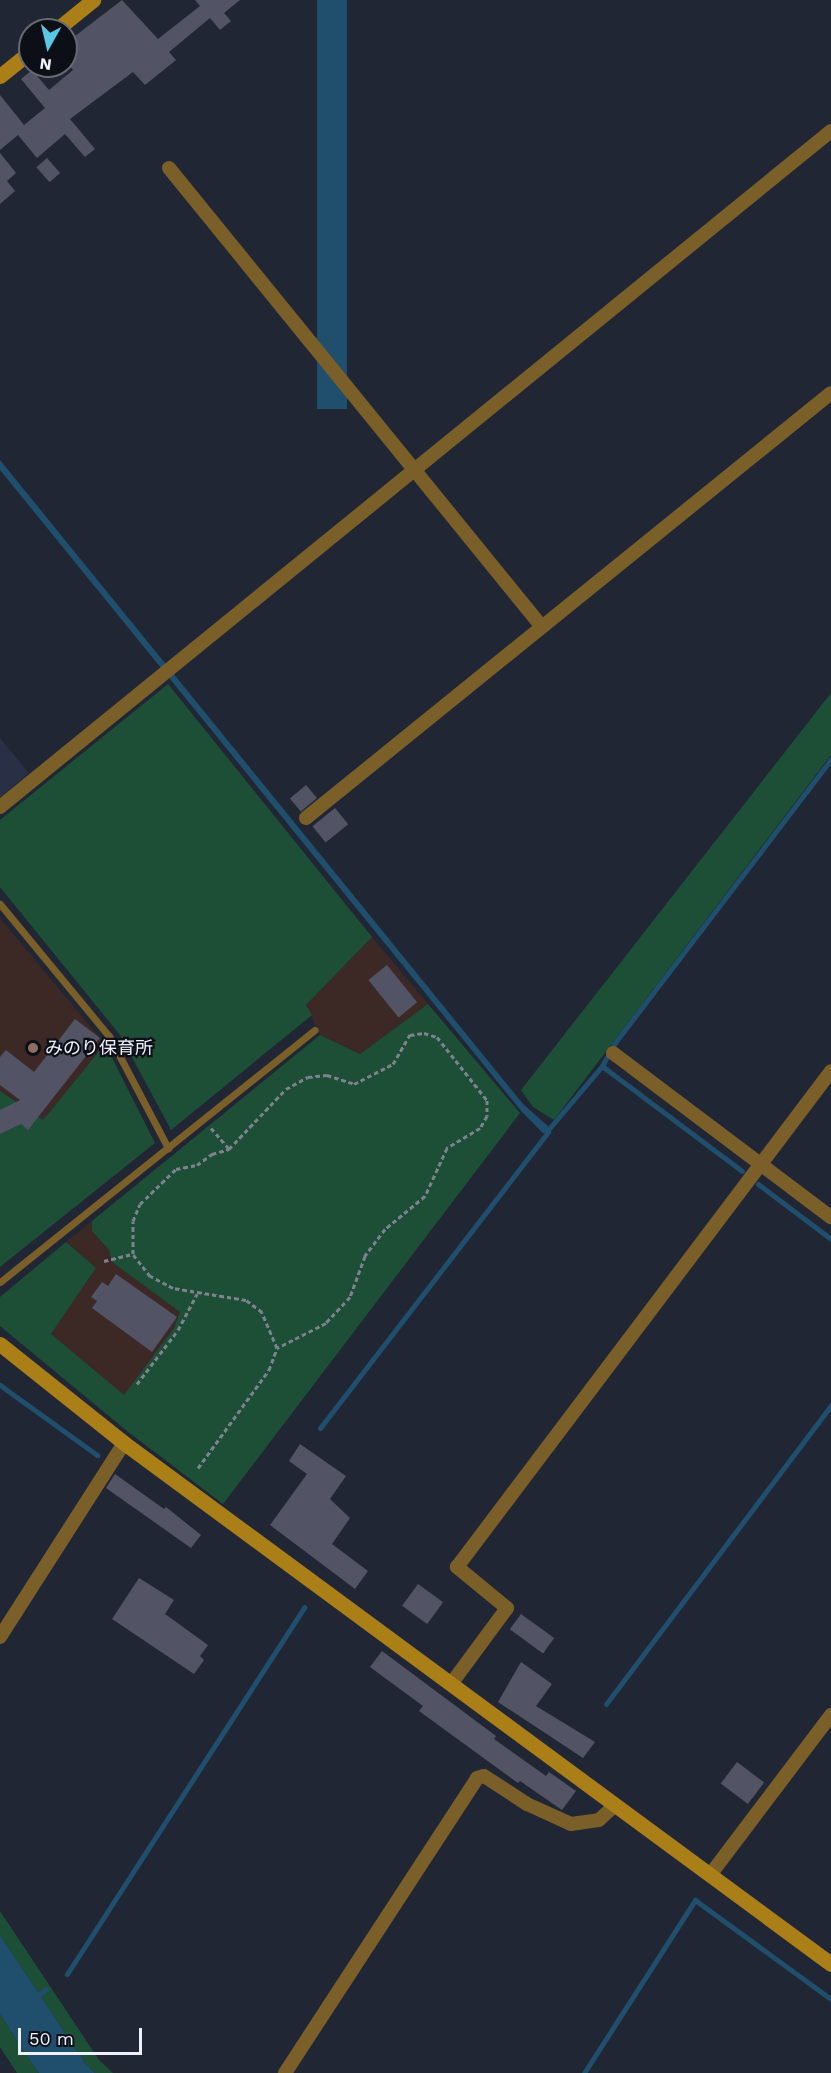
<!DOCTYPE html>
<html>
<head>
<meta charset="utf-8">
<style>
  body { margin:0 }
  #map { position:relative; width:831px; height:2073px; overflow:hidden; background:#212635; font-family:"Work Sans","Noto Sans JP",sans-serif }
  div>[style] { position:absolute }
  .commercial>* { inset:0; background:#3c2825 }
  .built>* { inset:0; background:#292f44 }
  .green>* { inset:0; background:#1d4f36 }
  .water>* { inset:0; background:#1f4f6c; transform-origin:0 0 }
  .stream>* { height:5px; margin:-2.5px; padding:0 2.5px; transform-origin:2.5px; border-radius:2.5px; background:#1f4f6c }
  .building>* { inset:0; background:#525465; transform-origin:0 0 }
  .path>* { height:3px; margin-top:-1.5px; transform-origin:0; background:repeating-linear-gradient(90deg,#7e828f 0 4.5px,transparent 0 7.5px) }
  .lane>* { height:7px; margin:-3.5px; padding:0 3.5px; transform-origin:3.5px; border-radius:3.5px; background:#7a5f29 }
  .street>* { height:14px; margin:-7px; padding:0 7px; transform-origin:7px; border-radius:7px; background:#7a5f29 }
  .secondary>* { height:15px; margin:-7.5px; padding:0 7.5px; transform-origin:7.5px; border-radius:7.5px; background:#aa7f18 }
  .dots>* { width:16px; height:16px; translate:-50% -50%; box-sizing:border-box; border:3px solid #0d0f16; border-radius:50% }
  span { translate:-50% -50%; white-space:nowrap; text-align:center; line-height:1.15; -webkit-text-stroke:4.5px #0d0f16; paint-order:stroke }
  .poi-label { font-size:18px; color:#eff2fd }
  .left { translate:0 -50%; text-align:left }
  .north { position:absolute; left:18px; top:18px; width:60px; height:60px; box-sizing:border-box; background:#0d0f16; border:2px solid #676a72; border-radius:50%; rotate:188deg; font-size:16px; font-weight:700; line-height:24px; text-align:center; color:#eff2fd }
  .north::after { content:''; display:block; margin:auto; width:21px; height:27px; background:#59c8e5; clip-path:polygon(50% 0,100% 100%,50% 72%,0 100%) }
  .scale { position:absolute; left:18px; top:2028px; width:124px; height:27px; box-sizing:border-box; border:3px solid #eff2fd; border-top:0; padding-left:8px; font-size:18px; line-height:21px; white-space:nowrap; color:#eff2fd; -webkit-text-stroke:4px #0d0f16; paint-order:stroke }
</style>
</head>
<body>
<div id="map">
  <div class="commercial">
    <i style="clip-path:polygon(0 918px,105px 1044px,43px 1120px,0 1091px)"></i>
    <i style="clip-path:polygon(372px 937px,428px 1004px,360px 1054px,320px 1035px,306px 1005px)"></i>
    <i style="clip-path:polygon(92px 1221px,92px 1231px,109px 1250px,112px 1262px,180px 1312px,174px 1328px,124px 1396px,51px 1334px,96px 1268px,66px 1242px)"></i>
  </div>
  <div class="built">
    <i style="clip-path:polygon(0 738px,29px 773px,0 797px)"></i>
  </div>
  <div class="green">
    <i style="clip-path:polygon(168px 684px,372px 937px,306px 1005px,312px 1015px,171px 1130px,120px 1035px,0 887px,0 820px)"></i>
    <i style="clip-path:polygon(831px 693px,831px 755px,554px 1120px,533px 1107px,521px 1090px)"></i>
    <i style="clip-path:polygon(428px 1004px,520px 1113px,223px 1504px,127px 1431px,0 1326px,0 1297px,66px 1242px,96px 1268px,51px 1334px,124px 1395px,174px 1328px,180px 1312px,112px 1262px,109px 1250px,92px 1231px,92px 1221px,320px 1035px,360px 1054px)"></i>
    <i style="clip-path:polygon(105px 1044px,155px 1143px,0 1267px,0 1091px,43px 1120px)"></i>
    <i style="clip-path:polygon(0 1911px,99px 2060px,113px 2073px,95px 2073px,85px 2063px,0 1935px)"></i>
    <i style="clip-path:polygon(0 2014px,39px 2073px,17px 2073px,0 2047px)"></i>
  </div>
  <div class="water">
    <i style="left:317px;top:0;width:30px;height:409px"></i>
    <i style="clip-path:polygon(0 460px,523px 1104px,549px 1127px,544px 1134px,522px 1112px,0 470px)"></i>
    <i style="clip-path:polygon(0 1935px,85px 2063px,95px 2073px,39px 2073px,28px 2057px,0 2014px)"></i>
  </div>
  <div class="stream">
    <i style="left:602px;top:1066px;width:25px;rotate:-61deg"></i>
    <i style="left:614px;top:1044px;width:358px;rotate:-52.7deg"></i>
    <i style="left:547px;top:1131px;width:85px;rotate:-49.8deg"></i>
    <i style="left:602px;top:1066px;width:175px;rotate:36.9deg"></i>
    <i style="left:758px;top:1184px;width:91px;rotate:37deg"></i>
    <i style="left:0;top:1385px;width:120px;rotate:35.8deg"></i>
    <i style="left:320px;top:1428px;width:374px;rotate:-52.4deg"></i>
    <i style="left:606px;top:1704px;width:374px;rotate:-53deg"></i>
    <i style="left:67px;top:1974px;width:437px;rotate:-57.1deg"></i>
    <i style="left:36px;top:1997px;width:13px;rotate:-39deg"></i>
    <i style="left:584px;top:2073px;width:206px;rotate:-57.3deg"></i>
    <i style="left:695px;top:1900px;width:168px;rotate:36.1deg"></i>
  </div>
  <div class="building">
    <i style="clip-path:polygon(122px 0,158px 39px,200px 6px,195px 0,240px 0,224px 13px,231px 21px,220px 30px,210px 18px,169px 52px,176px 60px,145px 85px,133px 72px,70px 119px,95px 149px,85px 157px,65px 134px,37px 158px,18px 135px,0 150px,0 95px,24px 125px,45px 108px,21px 79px,32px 70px,49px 90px,73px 70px,66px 61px,66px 43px)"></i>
    <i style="clip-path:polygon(0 153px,16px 173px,7px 181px,15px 191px,0 204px)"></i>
    <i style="left:47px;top:158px;width:20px;height:14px;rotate:49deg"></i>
    <i style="left:306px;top:785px;width:17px;height:21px;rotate:50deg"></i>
    <i style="left:335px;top:808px;width:21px;height:29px;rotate:51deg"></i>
    <i style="left:387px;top:965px;width:48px;height:24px;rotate:51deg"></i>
    <i style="clip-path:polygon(75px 1019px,100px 1038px,28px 1130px,21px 1124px,0 1134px,0 1110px,20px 1100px,0 1085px,0 1057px,6px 1050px,34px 1072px)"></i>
    <i style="clip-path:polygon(116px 1274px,177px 1317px,152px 1352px,92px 1308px,97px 1301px,91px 1297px,102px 1282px,108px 1286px)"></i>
    <i style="clip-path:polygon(300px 1444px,346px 1476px,330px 1499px,350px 1518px,332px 1544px,368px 1571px,355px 1589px,270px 1525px,307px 1474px,289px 1461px)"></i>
    <i style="clip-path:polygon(115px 1474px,164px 1509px,166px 1507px,201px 1535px,191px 1548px,106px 1488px)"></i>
    <i style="clip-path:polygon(139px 1578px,174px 1600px,165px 1614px,208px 1645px,200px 1656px,204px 1660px,194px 1674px,112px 1619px)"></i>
    <i style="left:418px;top:1584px;width:31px;height:27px;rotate:36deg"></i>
    <i style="left:521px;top:1614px;width:41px;height:19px;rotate:36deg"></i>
    <i style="clip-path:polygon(382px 1651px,496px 1736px,494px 1739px,546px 1776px,549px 1772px,576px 1791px,562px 1810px,520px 1781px,518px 1783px,419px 1711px,423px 1706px,370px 1667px)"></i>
    <i style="clip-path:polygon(521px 1662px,552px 1684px,536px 1706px,595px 1742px,583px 1758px,498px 1702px)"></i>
    <i style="left:737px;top:1762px;width:34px;height:27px;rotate:37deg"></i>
  </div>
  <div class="path">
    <i style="left:211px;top:1128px;width:28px;rotate:49deg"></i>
    <i style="left:104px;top:1261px;width:30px;rotate:-14deg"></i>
    <i style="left:137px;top:1384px;width:68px;rotate:-52.8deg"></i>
    <i style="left:178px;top:1330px;width:41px;rotate:-62.2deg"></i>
    <i style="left:198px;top:1468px;width:121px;rotate:-54.1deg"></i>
    <i style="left:269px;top:1370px;width:23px;rotate:-70deg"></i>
    <i style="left:277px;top:1348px;width:39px;rotate:-113deg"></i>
    <i style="left:262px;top:1312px;width:20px;rotate:-143deg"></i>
    <i style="left:246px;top:1300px;width:74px;rotate:-170.7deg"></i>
    <i style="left:173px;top:1288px;width:26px;rotate:-152deg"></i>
    <i style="left:150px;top:1276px;width:28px;rotate:-128deg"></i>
    <i style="left:133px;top:1254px;width:33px;rotate:-90deg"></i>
    <i style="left:133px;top:1221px;width:18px;rotate:-68deg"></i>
    <i style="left:140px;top:1204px;width:50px;rotate:-44.2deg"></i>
    <i style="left:176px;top:1169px;width:21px;rotate:-11deg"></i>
    <i style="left:197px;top:1165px;width:19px;rotate:-36deg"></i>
    <i style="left:212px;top:1154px;width:18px;rotate:-16deg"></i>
    <i style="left:229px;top:1149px;width:83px;rotate:-46.5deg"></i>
    <i style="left:286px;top:1089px;width:25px;rotate:-29deg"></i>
    <i style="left:308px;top:1077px;width:19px;rotate:-6deg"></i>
    <i style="left:327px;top:1075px;width:28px;rotate:18deg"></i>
    <i style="left:354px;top:1084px;width:44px;rotate:-27.1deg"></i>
    <i style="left:393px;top:1064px;width:34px;rotate:-60deg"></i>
    <i style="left:410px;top:1035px;width:14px;rotate:-8deg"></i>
    <i style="left:424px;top:1033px;width:14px;rotate:17deg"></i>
    <i style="left:437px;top:1037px;width:80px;rotate:51.6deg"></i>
    <i style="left:487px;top:1100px;width:16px;rotate:90deg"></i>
    <i style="left:487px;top:1116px;width:14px;rotate:120deg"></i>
    <i style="left:480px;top:1128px;width:39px;rotate:149deg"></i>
    <i style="left:447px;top:1148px;width:53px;rotate:114.6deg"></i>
    <i style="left:425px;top:1196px;width:52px;rotate:140.5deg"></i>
    <i style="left:385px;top:1229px;width:34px;rotate:127deg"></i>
    <i style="left:365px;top:1256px;width:44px;rotate:110.1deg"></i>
    <i style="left:350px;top:1297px;width:35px;rotate:133deg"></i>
    <i style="left:326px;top:1323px;width:55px;rotate:153deg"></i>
  </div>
  <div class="lane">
    <i style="left:0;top:904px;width:171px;rotate:50.5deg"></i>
    <i style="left:109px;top:1036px;width:127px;rotate:62.2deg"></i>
    <i style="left:0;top:1282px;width:403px;rotate:-38.7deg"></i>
  </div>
  <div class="street">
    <i style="left:169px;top:168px;width:591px;rotate:50.9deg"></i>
    <i style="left:0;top:807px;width:1071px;rotate:-39.13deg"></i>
    <i style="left:306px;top:818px;width:675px;rotate:-38.99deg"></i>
    <i style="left:613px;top:1053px;width:273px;rotate:37deg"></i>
    <i style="left:0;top:1637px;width:230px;rotate:-57.4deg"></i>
    <i style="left:451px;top:1684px;width:94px;rotate:-53.6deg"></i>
    <i style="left:507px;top:1608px;width:65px;rotate:-140.6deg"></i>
    <i style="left:457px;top:1567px;width:621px;rotate:-52.98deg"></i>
    <i style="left:710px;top:1875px;width:201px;rotate:-52.9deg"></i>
    <i style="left:285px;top:2073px;width:352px;rotate:-56.9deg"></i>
    <i style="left:477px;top:1778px;width:7px;rotate:-16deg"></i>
    <i style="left:484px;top:1776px;width:51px;rotate:33.1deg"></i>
    <i style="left:527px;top:1804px;width:48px;rotate:24.4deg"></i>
    <i style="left:571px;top:1824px;width:28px;rotate:-8deg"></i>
    <i style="left:599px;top:1820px;width:22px;rotate:-43deg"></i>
  </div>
  <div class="secondary">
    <i style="left:56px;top:30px;width:48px;rotate:-39deg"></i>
    <i style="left:0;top:76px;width:38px;rotate:-39deg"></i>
    <i style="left:0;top:1344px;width:159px;rotate:38.6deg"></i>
    <i style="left:124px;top:1443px;width:878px;rotate:36.39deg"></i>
  </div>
  <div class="dots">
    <i style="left:33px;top:1048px;background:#8d6e63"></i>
  </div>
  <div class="poi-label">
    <span class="left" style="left:45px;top:1048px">みのり保育所</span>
  </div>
  <div class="north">N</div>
  <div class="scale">50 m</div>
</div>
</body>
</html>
